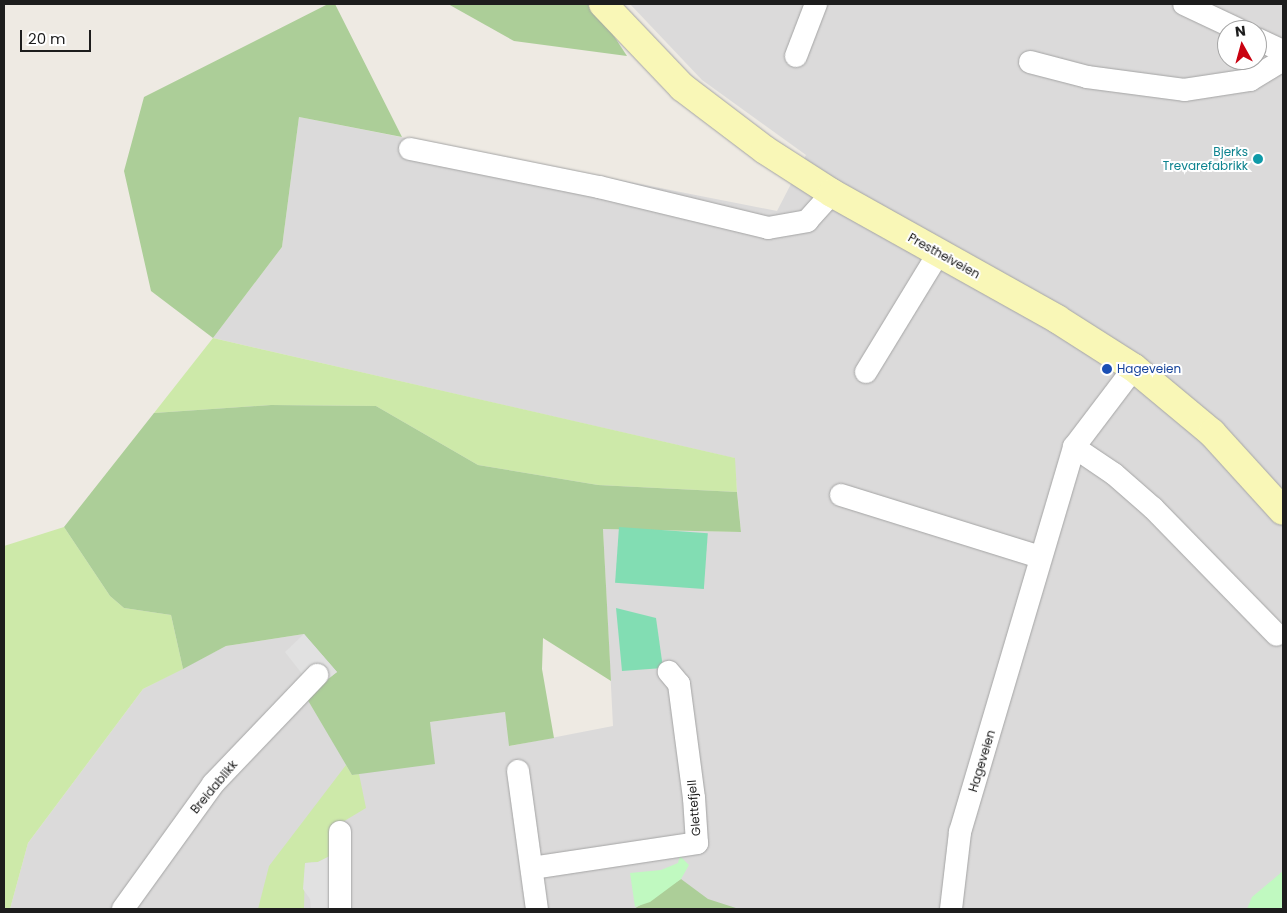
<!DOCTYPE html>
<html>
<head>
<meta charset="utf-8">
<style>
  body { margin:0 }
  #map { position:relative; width:1287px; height:913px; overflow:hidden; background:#eeeae3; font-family:Poppins,sans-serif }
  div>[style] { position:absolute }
  .residential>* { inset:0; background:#dbdada }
  .grass>* { inset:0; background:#cde9a9 }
  .forest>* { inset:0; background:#acce98 }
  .park>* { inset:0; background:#c0f9c0 }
  .pitch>* { inset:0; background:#82ddb3; transform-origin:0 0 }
  .parking>* { inset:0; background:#e1e1e1 }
  .roads { filter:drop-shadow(0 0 1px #a4a4a4) drop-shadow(0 0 1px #a4a4a4) }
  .street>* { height:22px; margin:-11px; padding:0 11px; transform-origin:11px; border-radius:11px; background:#fff }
  .secondary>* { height:28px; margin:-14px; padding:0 14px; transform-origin:14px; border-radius:14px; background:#f9f7b7 }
  .dots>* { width:14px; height:14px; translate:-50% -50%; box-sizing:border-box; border:2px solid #fff; border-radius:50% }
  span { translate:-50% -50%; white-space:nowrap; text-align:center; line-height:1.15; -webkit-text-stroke:4px #fff; paint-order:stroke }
  .culture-label { font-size:12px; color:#0d838f }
  .right { translate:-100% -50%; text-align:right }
  .street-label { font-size:12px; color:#1d1d1d }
  .transit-label { font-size:12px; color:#164399 }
  .left { translate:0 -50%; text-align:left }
  .frame { position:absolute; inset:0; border:5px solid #1d1d1d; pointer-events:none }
  .north { position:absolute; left:1217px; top:20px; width:50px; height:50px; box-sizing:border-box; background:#fff; border:1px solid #a5a5a5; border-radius:50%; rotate:353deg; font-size:14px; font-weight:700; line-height:20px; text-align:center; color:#1d1d1d }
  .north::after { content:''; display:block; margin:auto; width:18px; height:22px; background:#c90211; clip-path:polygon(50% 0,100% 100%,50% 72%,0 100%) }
  .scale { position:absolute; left:20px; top:30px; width:71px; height:22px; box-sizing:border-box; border:2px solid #1d1d1d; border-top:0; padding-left:6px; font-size:15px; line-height:18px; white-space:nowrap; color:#1d1d1d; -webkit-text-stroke:4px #fff; paint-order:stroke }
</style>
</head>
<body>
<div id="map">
  <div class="residential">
    <i style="clip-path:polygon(evenodd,630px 4px,1283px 4px,1283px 909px,10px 909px,28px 843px,143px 689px,226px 646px,304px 634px,430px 722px,505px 712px,510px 746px,613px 726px,603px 529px,741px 532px,734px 458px,213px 338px,282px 247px,299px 117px,777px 211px,806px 155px,702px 80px,630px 4px,1227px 30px,1257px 30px,1257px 60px,1227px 60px,1227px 30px)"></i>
  </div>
  <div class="grass">
    <i style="clip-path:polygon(213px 338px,735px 458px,737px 492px,598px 485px,478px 465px,376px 406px,271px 405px,154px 413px)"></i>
    <i style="clip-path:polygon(64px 527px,110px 596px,124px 608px,171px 615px,183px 669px,143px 689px,28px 843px,10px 909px,4px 909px,4px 546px)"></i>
    <i style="clip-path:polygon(346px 765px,352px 775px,359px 774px,366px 808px,331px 829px,330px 856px,318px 862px,305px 863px,304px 908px,258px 909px,269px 866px)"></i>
  </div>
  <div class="forest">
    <i style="clip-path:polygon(328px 4px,335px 4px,402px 137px,299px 117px,282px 247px,213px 338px,151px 291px,124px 171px,144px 97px)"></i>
    <i style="clip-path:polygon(448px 4px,593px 4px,627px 56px,514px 41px)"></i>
    <i style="clip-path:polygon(271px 405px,376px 406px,478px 465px,598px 485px,737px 492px,741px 532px,603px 529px,611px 681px,543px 638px,542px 669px,554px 738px,509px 746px,505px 712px,430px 722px,435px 764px,352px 775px,306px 697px,337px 672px,304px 634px,226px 646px,183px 669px,171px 615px,124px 608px,110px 596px,64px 527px,154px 413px)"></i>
    <i style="clip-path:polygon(681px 879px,708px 899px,739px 909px,634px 909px)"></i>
  </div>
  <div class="park">
    <i style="clip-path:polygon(680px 856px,689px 865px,681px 879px,650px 902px,635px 907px,630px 873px,661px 870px,678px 863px)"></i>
    <i style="clip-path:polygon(1283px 871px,1283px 909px,1247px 909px,1252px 897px)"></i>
  </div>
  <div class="pitch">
    <i style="left:619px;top:527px;width:89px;height:56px;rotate:4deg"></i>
    <i style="clip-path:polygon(616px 608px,656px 618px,663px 668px,622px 671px)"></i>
  </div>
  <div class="parking">
    <i style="clip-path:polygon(304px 634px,337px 672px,314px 689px,285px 652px)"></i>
    <i style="clip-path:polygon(330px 856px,332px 909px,311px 909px,310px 899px,303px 889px,305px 863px,318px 862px)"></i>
  </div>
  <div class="roads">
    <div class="street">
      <i style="left:1184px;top:4px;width:61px;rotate:25.3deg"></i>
      <i style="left:1257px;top:39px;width:29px;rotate:25deg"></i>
      <i style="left:796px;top:56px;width:56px;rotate:-69deg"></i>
      <i style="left:1030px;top:62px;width:59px;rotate:14.7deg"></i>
      <i style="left:1087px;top:77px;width:98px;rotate:7.6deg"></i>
      <i style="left:1184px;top:90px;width:67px;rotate:-8.6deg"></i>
      <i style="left:1250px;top:80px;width:39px;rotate:-31deg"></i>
      <i style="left:410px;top:149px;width:193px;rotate:11.4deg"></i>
      <i style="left:599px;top:187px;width:174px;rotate:13.6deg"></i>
      <i style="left:768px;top:228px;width:40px;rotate:-10deg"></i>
      <i style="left:807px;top:221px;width:38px;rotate:-48deg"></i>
      <i style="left:866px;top:372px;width:138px;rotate:-58.6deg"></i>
      <i style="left:1074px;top:447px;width:48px;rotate:34deg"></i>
      <i style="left:1114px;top:474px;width:52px;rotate:41.1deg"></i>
      <i style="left:1153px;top:508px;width:177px;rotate:45.7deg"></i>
      <i style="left:841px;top:495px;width:208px;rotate:17.3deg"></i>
      <i style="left:518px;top:771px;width:139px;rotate:82.2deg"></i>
      <i style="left:532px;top:868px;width:167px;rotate:-8.6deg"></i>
      <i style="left:697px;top:843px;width:45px;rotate:-93.8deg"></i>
      <i style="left:694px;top:798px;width:115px;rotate:-97.5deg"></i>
      <i style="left:679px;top:684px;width:16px;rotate:-130deg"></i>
      <i style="left:123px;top:909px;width:154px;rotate:-54.2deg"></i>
      <i style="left:213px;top:784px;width:151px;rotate:-46.3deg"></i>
      <i style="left:340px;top:909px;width:77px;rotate:-90deg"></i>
      <i style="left:951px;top:909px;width:78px;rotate:-83.3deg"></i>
      <i style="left:960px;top:832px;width:402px;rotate:-73.5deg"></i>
      <i style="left:1074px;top:447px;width:99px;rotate:-52.8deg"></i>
    </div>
    <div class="secondary">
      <i style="left:603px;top:4px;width:115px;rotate:46.4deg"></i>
      <i style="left:682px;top:87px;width:104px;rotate:37.2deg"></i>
      <i style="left:765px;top:150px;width:80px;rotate:32.7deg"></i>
      <i style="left:832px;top:193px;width:258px;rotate:29.2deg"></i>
      <i style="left:1057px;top:319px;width:91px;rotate:32.5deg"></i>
      <i style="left:1134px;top:368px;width:102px;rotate:39.8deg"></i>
      <i style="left:1212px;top:433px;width:105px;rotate:47.7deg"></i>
    </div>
  </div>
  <div class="dots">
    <i style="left:1258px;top:159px;background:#0f9aa8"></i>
    <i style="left:1107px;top:369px;background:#1a4fb4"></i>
  </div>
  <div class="culture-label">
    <span class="right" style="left:1248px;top:159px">Bjerks<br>Trevarefabrikk</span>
  </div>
  <div class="street-label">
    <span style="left:944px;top:256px;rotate:29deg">Prestheiveien</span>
    <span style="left:982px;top:761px;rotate:-73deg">Hageveien</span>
    <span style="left:214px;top:787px;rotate:-50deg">Breidablikk</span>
    <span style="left:694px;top:808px;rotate:-95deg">Glettefjell</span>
  </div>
  <div class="transit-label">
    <span class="left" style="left:1117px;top:369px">Hageveien</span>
  </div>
  <div class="frame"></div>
  <div class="north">N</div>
  <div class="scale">20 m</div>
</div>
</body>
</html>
